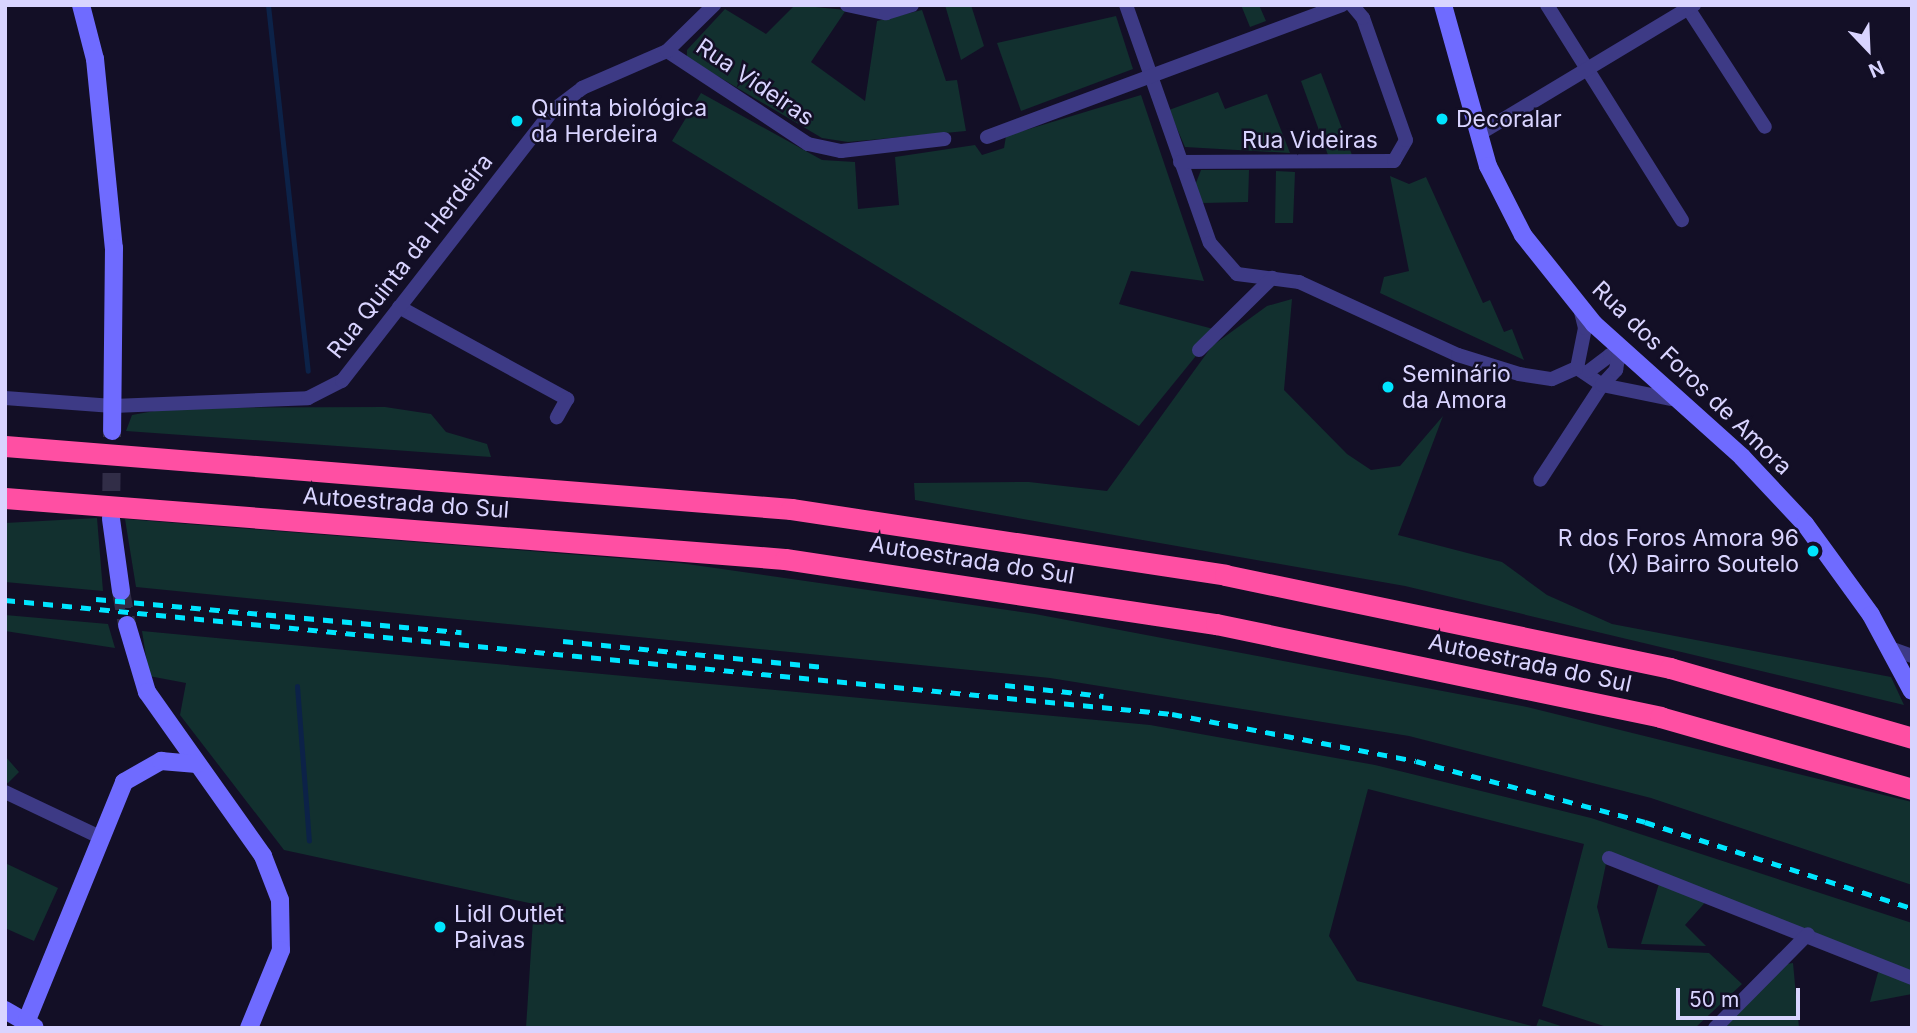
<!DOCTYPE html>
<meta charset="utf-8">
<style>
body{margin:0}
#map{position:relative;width:1917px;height:1033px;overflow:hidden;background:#130f26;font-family:Inter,sans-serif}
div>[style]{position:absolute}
.green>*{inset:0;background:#12302f}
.stream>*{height:5px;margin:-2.5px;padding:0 2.5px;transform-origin:2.5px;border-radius:2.5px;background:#0c2248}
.secondary-tunnel>*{height:18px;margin-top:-9px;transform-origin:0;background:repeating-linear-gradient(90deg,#312d47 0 18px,transparent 0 27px)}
.street>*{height:14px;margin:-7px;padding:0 7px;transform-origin:7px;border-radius:7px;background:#3d3a85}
.secondary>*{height:18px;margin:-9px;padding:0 9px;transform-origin:9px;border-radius:9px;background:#6f6bff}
.highway>*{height:21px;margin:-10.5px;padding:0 10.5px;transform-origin:10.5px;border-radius:10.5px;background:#ff4fa3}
.rail>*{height:5px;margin-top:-2.5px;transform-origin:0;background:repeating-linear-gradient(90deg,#00e5ff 0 10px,transparent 0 19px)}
.dots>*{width:19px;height:19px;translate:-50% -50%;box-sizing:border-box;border:4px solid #130f26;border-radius:50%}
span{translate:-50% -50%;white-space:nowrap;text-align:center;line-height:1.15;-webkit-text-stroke:5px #130f26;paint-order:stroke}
.street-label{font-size:23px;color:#d9d4ff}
.poi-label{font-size:23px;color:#d9d4ff}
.left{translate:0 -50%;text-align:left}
.right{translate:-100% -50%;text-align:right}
.frame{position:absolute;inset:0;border:7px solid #d9d4ff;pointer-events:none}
.north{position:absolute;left:1833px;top:14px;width:70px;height:70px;-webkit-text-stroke:5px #130f26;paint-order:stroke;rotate:157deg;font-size:19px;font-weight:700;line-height:28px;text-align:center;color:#d9d4ff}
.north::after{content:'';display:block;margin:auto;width:24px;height:32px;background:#d9d4ff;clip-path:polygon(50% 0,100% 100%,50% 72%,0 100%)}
.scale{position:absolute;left:1676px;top:988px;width:124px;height:32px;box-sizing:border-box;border:4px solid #d9d4ff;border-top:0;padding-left:9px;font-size:21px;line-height:24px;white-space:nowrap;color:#d9d4ff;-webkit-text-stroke:5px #130f26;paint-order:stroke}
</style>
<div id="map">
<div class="green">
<div style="clip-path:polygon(795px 5px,846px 10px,811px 62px,865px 101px,877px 21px,922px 10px,946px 81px,957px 80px,966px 131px,848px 142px,822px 138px,687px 58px,687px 50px,725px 9px,766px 34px)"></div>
<div style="clip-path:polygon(945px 5px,971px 5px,984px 46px,961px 60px)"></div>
<div style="clip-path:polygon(1241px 5px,1259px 5px,1266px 21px,1250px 27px)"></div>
<div style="clip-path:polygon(1116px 16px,1133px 69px,1021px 111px,997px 43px)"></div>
<div style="clip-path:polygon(1321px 73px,1352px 155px,1328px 155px,1301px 81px)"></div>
<div style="clip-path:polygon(1218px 92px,1225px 109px,1267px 94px,1290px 153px,1185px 147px,1169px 110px)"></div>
<div style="clip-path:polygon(701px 93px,822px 160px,855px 162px,858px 209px,899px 205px,895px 157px,975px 145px,982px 155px,1004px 148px,1006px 136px,1141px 95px,1204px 281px,1131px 271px,1119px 304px,1217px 330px,1139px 426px,672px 141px)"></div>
<div style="clip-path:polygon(1201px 170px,1249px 170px,1248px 202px,1203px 203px,1194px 188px)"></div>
<div style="clip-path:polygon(1276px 171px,1295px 172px,1293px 223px,1275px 223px)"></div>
<div style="clip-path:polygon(1390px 176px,1409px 184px,1426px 177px,1483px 303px,1490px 300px,1504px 332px,1512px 329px,1524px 360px,1380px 293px,1384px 277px,1409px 271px)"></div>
<div style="clip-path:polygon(1292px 299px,1284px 390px,1347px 454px,1371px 470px,1400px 466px,1443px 416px,1398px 535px,1502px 562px,1547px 595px,1612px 624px,1891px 677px,1904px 705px,1405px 586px,915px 500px,914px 483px,1029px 482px,1107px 491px,1212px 346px,1267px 306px)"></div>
<div style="clip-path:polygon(385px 407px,431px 414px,446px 432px,487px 444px,491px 457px,126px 431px,132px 415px,171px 408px)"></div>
<div style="clip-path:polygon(97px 518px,103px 591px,5px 582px,5px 523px)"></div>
<div style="clip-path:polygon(125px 519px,680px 563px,1035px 614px,1527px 707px,1912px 802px,1912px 885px,1651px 798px,1409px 736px,1050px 678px,136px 587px)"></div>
<div style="clip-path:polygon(5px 615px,108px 624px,115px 648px,5px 631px)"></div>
<div style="clip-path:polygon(142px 631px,1150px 725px,1375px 765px,1591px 818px,1912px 923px,1912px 972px,1608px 854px,1597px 907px,1608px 948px,1709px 953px,1742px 984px,1695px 1028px,1610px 1028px,1542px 1006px,1584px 844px,1368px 789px,1329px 936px,1357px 981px,1536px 1027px,1539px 1019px,1567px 1028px,526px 1028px,534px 904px,284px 850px,180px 715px,186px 683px,149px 676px)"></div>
<div style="clip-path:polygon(5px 756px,19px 772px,8px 783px,5px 782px)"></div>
<div style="clip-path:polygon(5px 863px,58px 888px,34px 941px,5px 928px)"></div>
<div style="clip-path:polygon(1660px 880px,1709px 898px,1685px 925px,1706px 946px,1641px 944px)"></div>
<div style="clip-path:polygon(1793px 963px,1799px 1028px,1718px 1028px,1781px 965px)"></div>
<div style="clip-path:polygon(1879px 969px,1912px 981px,1912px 994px,1870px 1002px)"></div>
</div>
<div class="stream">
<div style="left:268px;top:5px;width:368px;rotate:83.8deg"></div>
<div style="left:297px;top:686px;width:155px;rotate:85.6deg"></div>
</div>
<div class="secondary-tunnel">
<div style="left:111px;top:518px;width:87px;rotate:-89.3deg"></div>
<div style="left:121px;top:591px;width:35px;rotate:80deg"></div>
</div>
<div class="street">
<div style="left:847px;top:5px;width:40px;rotate:12deg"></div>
<div style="left:886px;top:13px;width:27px;rotate:-17deg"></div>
<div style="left:1126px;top:5px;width:252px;rotate:70.6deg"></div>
<div style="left:1210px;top:243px;width:41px;rotate:48.9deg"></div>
<div style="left:1237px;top:274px;width:63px;rotate:7.4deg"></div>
<div style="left:1299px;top:282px;width:175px;rotate:24.7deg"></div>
<div style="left:1458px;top:355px;width:64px;rotate:17.3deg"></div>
<div style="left:1519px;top:374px;width:33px;rotate:9deg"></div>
<div style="left:1552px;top:379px;width:27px;rotate:-24deg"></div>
<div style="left:1577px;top:368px;width:30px;rotate:34deg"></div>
<div style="left:1602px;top:385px;width:113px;rotate:123.1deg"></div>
<div style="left:1547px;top:5px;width:254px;rotate:57.9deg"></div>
<div style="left:1686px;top:5px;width:145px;rotate:57.1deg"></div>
<div style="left:667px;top:51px;width:169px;rotate:33.4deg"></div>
<div style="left:808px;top:144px;width:34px;rotate:12deg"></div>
<div style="left:841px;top:151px;width:104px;rotate:-6.6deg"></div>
<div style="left:1479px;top:134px;width:251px;rotate:-31deg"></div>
<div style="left:987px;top:137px;width:379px;rotate:-20.4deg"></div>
<div style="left:1180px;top:162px;width:214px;rotate:-0.3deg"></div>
<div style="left:1394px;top:161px;width:24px;rotate:-60deg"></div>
<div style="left:1406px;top:140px;width:129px;rotate:-109.4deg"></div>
<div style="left:1363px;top:18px;width:17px;rotate:-130deg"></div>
<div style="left:399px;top:307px;width:192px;rotate:28.7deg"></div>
<div style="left:567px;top:399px;width:21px;rotate:119deg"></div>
<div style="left:1199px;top:350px;width:103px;rotate:-44.6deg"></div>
<div style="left:1577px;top:368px;width:41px;rotate:-78.7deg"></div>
<div style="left:1585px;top:328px;width:21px;rotate:-104deg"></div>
<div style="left:1589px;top:371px;width:26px;rotate:-37deg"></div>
<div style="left:1610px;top:355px;width:20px;rotate:6deg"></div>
<div style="left:1602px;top:385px;width:70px;rotate:11.5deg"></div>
<div style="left:1602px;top:385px;width:21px;rotate:-47deg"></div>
<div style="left:1616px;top:370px;width:22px;rotate:-80deg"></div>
<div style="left:5px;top:398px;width:108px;rotate:4.2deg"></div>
<div style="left:113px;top:406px;width:195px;rotate:-2.3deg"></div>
<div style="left:308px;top:398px;width:38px;rotate:-27deg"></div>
<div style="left:342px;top:381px;width:342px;rotate:-52.1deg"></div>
<div style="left:552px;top:111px;width:38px;rotate:-37deg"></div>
<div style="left:582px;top:88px;width:93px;rotate:-23.5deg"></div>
<div style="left:667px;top:51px;width:66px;rotate:-44.4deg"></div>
<div style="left:1890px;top:648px;width:23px;rotate:20deg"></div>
<div style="left:5px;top:792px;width:107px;rotate:25.4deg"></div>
<div style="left:1609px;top:858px;width:326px;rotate:21.6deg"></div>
<div style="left:1715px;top:1028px;width:132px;rotate:-45.3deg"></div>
</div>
<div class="secondary">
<div style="left:81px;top:5px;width:56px;rotate:75.5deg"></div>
<div style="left:95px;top:59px;width:190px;rotate:84.3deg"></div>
<div style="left:114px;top:248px;width:183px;rotate:90.6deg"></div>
<div style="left:1443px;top:5px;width:167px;rotate:74.4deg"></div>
<div style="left:1488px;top:166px;width:77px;rotate:63.1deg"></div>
<div style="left:1523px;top:235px;width:114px;rotate:51.4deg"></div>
<div style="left:1594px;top:324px;width:199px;rotate:41.9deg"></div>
<div style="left:1742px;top:457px;width:92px;rotate:46.8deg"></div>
<div style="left:1805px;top:524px;width:112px;rotate:54deg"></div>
<div style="left:1871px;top:615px;width:86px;rotate:61.7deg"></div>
<div style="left:111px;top:519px;width:73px;rotate:82.1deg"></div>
<div style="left:127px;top:625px;width:70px;rotate:73.4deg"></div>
<div style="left:147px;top:692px;width:201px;rotate:54.7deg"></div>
<div style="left:263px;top:856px;width:47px;rotate:68.9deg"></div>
<div style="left:280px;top:900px;width:50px;rotate:88.9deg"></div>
<div style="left:281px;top:950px;width:84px;rotate:112.3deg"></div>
<div style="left:5px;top:1010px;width:34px;rotate:30deg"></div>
<div style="left:27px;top:1020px;width:257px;rotate:-67.8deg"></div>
<div style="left:124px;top:782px;width:43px;rotate:-29.6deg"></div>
<div style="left:161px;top:761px;width:36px;rotate:5deg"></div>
</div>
<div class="highway">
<div style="left:5px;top:446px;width:789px;rotate:4.58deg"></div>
<div style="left:791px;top:509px;width:439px;rotate:8.6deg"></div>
<div style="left:1225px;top:575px;width:455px;rotate:11.8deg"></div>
<div style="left:1670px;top:668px;width:252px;rotate:16.1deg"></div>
<div style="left:5px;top:498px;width:782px;rotate:4.47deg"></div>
<div style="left:785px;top:559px;width:436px;rotate:8.6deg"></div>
<div style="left:1216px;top:624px;width:454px;rotate:11.8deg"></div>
<div style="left:1660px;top:717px;width:262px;rotate:15.9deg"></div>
</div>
<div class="rail">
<div style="left:96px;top:599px;width:367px;rotate:5.2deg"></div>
<div style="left:5px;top:600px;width:1173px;rotate:5.58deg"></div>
<div style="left:1172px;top:714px;width:248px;rotate:10.9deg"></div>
<div style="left:1416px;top:761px;width:237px;rotate:14.9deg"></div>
<div style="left:1645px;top:822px;width:281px;rotate:17.9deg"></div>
<div style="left:563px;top:641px;width:262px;rotate:5.7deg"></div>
<div style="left:1005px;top:685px;width:99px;rotate:6.4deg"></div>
</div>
<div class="dots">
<div style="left:1442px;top:119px;background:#00e5ff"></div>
<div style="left:517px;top:121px;background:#00e5ff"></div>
<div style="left:1388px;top:387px;background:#00e5ff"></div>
<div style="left:1813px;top:551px;background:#00e5ff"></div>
<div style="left:440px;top:927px;background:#00e5ff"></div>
</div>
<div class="street-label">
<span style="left:755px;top:82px;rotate:34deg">Rua Videiras</span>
<span style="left:1310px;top:140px">Rua Videiras</span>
<span style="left:410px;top:256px;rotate:-52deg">Rua Quinta da Herdeira</span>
<span style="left:1692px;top:378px;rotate:44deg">Rua dos Foros de Amora</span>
<span style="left:406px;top:503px;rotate:4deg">Autoestrada do Sul</span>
<span style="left:972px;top:560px;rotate:9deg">Autoestrada do Sul</span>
<span style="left:1530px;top:663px;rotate:12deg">Autoestrada do Sul</span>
</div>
<div class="poi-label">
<span class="left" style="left:531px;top:121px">Quinta biológica<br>da Herdeira</span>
<span class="left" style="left:1456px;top:119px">Decoralar</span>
<span class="left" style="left:1402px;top:387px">Seminário<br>da Amora</span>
<span class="right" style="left:1799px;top:551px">R dos Foros Amora 96<br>(X) Bairro Soutelo</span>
<span class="left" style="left:454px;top:927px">Lidl Outlet<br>Paivas</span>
</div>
<div class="frame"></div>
<div class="north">N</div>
<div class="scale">50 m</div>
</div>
